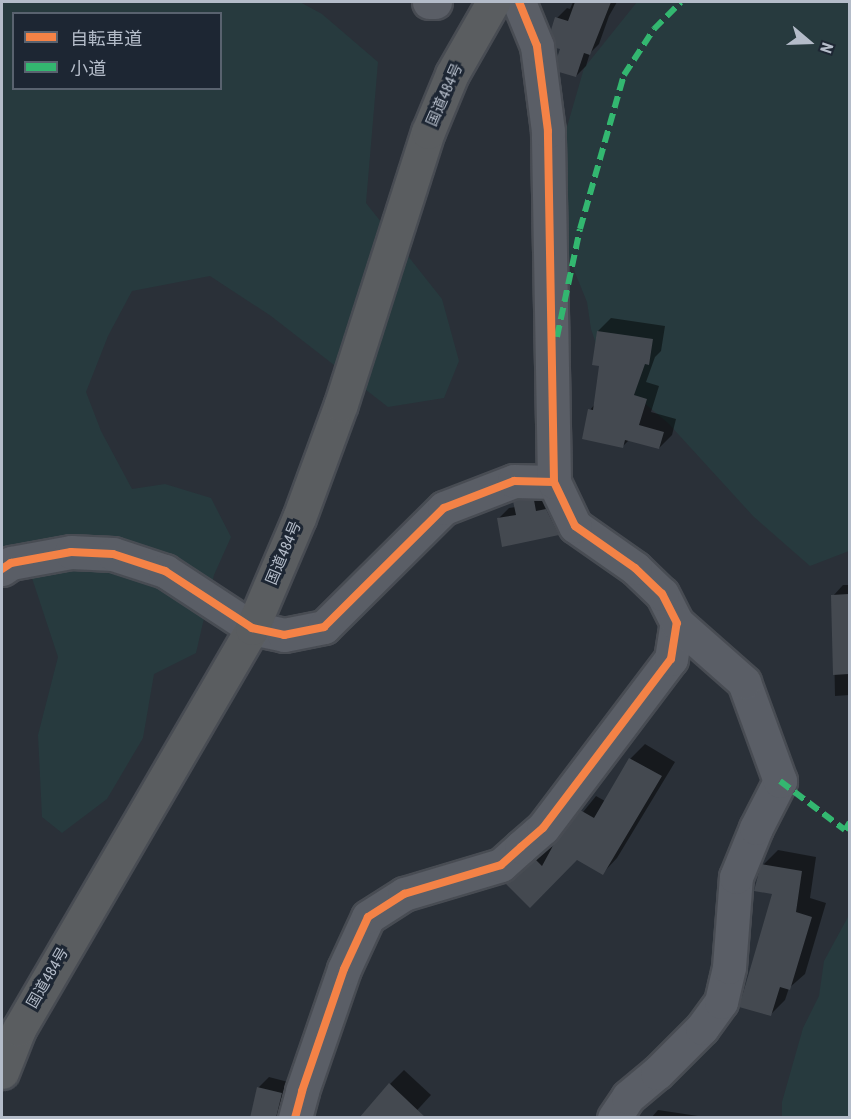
<!DOCTYPE html>
<meta charset="utf-8">
<style>
body{margin:0}
#map{position:relative;width:851px;height:1119px;overflow:hidden;background:#2a3038;font-family:"Roboto Condensed","Noto Sans JP",sans-serif}
div>[style]{position:absolute}
.green>*{inset:0;background:#273a3e}
.shadow>*{inset:0;background:#0007}
.building>*{inset:0;background:#444950}
.roads{filter:drop-shadow(2px 0 #484c53) drop-shadow(-2px 0 #484c53) drop-shadow(0 2px #484c53) drop-shadow(0 -2px #484c53)}
.minor>*{height:33px;margin:-16.5px;padding:0 16.5px;transform-origin:16.5px;border-radius:16.5px;background:#5a5e66}
.highway>*{height:33px;margin:-16.5px;padding:0 16.5px;transform-origin:16.5px;border-radius:16.5px;background:#5a5d60}
.quiet>*{height:6px;margin-top:-3px;transform-origin:0;background:repeating-linear-gradient(90deg,#33b770 0 12px,transparent 0 18px)}
.cycleway>*{height:8px;margin:-4px;padding:0 4px;transform-origin:4px;border-radius:4px;background:#f48246}
span{translate:-50% -50%;white-space:nowrap;text-align:center;line-height:1.15;-webkit-text-stroke:6px #1d2633;paint-order:stroke}
.street-label{font-size:15px;color:#b4bcc9}
.frame{position:absolute;inset:0;border:3px solid #b4bcc9;pointer-events:none}
.legend{position:absolute;left:12px;top:12px;width:210px;height:78px;box-sizing:border-box;background:#1d2633;border:2px solid #59626f;margin:0;padding:8px 10px;list-style:none;font-size:18px;color:#b4bcc9}
.legend li{display:flex;align-items:center;gap:12px;height:30px}
.legend b{width:30px;border:2px solid #59626f}
.north{position:absolute;left:779px;top:12px;width:60px;height:60px;-webkit-text-stroke:4px #1d2633;paint-order:stroke;rotate:109deg;font-size:16px;font-weight:700;line-height:24px;text-align:center;color:#b4bcc9}
.north::after{content:'';display:block;margin:auto;width:21px;height:27px;background:#b4bcc9;clip-path:polygon(50% 0,100% 100%,50% 72%,0 100%)}
</style>
<div id="map">
<div class="green">
<div style="clip-path:polygon(evenodd,2px 2px,300px 2px,322px 14px,378px 62px,366px 203px,442px 299px,459px 361px,444px 398px,388px 407px,271px 316px,210px 276px,132px 291px,108px 336px,86px 392px,101px 431px,132px 489px,165px 484px,211px 498px,231px 537px,214px 575px,196px 653px,154px 674px,143px 738px,107px 799px,62px 833px,42px 817px,38px 735px,58px 657px,30px 572px,2px 564px,2px 2px,14px 14px,220px 14px,220px 88px,14px 88px,14px 14px)"></div>
<div style="clip-path:polygon(637px 2px,849px 2px,849px 551px,810px 566px,753px 516px,668px 423px,605px 370px,591px 329px,587px 302px,560px 236px,558px 158px,584px 68px)"></div>
<div style="clip-path:polygon(849px 915px,849px 1117px,782px 1117px,782px 1102px,803px 1028px,819px 996px,824px 961px)"></div>
</div>
<div class="shadow">
<div style="clip-path:polygon(573px 2px,617px 2px,609px 16px,599px 44px,590px 53px,586px 66px,576px 76px,562px 48px,557px 18px,567px 8px,570px 9px)"></div>
<div style="clip-path:polygon(611px 318px,665px 326px,661px 351px,655px 357px,646px 382px,659px 386px,651px 412px,676px 419px,672px 435px,659px 448px,630px 439px,623px 446px,590px 410px,595px 404px,601px 365px,598px 331px)"></div>
<div style="clip-path:polygon(544px 490px,569px 524px,558px 534px,498px 519px,509px 508px,516px 507px,515px 502px,525px 491px)"></div>
<div style="clip-path:polygon(843px 585px,850px 585px,850px 695px,835px 696px,833px 596px)"></div>
<div style="clip-path:polygon(645px 744px,675px 762px,617px 858px,603px 873px,577px 858px,507px 883px,551px 846px,553px 849px,596px 796px,605px 801px,630px 759px)"></div>
<div style="clip-path:polygon(778px 850px,816px 857px,810px 898px,826px 903px,805px 974px,789px 988px,785px 1000px,770px 1015px,774px 893px,763px 865px)"></div>
<div style="clip-path:polygon(404px 1070px,431px 1095px,410px 1118px,390px 1084px)"></div>
<div style="clip-path:polygon(269px 1077px,292px 1083px,280px 1118px,251px 1118px,258px 1088px)"></div>
<div style="clip-path:polygon(658px 1110px,698px 1116px,698px 1118px,651px 1118px)"></div>
</div>
<div class="building">
<div style="clip-path:polygon(575px 2px,611px 2px,590px 55px,584px 53px,576px 77px,559px 72px,557px 58px,560px 49px,556px 48px,551px 30px,555px 17px,568px 21px)"></div>
<div style="clip-path:polygon(597px 331px,653px 339px,649px 365px,645px 364px,634px 395px,647px 399px,639px 425px,664px 432px,659px 449px,625px 440px,623px 448px,582px 439px,588px 409px,593px 410px,599px 366px,592px 365px)"></div>
<div style="clip-path:polygon(517px 500px,534px 500px,536px 511px,546px 509px,559px 535px,502px 547px,497px 518px,516px 515px,513px 501px)"></div>
<div style="clip-path:polygon(849px 594px,849px 674px,833px 675px,831px 595px)"></div>
<div style="clip-path:polygon(629px 758px,662px 776px,603px 875px,577px 860px,530px 908px,505px 883px,535px 859px,542px 866px,555px 842px,580px 810px,594px 818px)"></div>
<div style="clip-path:polygon(761px 864px,802px 871px,796px 912px,812px 917px,790px 990px,780px 987px,771px 1016px,739px 1007px,772px 894px,754px 891px)"></div>
<div style="clip-path:polygon(389px 1083px,426px 1118px,359px 1118px)"></div>
<div style="clip-path:polygon(257px 1087px,282px 1093px,276px 1118px,250px 1118px)"></div>
</div>
<div class="roads">
<div class="minor">
<div style="left:429px;top:2px;width:6px"></div>
<div style="left:2px;top:569px;width:11px;rotate:-34deg"></div>
<div style="left:11px;top:563px;width:61px;rotate:-10.4deg"></div>
<div style="left:71px;top:552px;width:42px;rotate:2.7deg"></div>
<div style="left:113px;top:554px;width:55px;rotate:18.1deg"></div>
<div style="left:165px;top:571px;width:104px;rotate:33.2deg"></div>
<div style="left:252px;top:628px;width:33px;rotate:12deg"></div>
<div style="left:284px;top:635px;width:41px;rotate:-11.3deg"></div>
<div style="left:324px;top:627px;width:169px;rotate:-44.8deg"></div>
<div style="left:444px;top:508px;width:75px;rotate:-21.1deg"></div>
<div style="left:514px;top:481px;width:40px;rotate:1.4deg"></div>
<div style="left:295px;top:1118px;width:28px;rotate:-75deg"></div>
<div style="left:302px;top:1091px;width:129px;rotate:-71deg"></div>
<div style="left:344px;top:969px;width:57px;rotate:-65.2deg"></div>
<div style="left:368px;top:917px;width:43px;rotate:-32.6deg"></div>
<div style="left:404px;top:894px;width:101px;rotate:-16.6deg"></div>
<div style="left:501px;top:865px;width:27px;rotate:-42deg"></div>
<div style="left:521px;top:847px;width:29px;rotate:-41deg"></div>
<div style="left:543px;top:828px;width:212px;rotate:-52.9deg"></div>
<div style="left:671px;top:659px;width:36px;rotate:-81deg"></div>
<div style="left:677px;top:623px;width:33px;rotate:-117deg"></div>
<div style="left:662px;top:594px;width:37px;rotate:-136deg"></div>
<div style="left:635px;top:568px;width:73px;rotate:-145deg"></div>
<div style="left:575px;top:526px;width:49px;rotate:-115.5deg"></div>
<div style="left:554px;top:482px;width:351px;rotate:-91deg"></div>
<div style="left:548px;top:131px;width:86px;rotate:-97.4deg"></div>
<div style="left:537px;top:46px;width:48px;rotate:-112.2deg"></div>
<div style="left:614px;top:1118px;width:25px;rotate:-56deg"></div>
<div style="left:628px;top:1097px;width:38px;rotate:-40deg"></div>
<div style="left:657px;top:1073px;width:64px;rotate:-45deg"></div>
<div style="left:702px;top:1028px;width:32px;rotate:-54deg"></div>
<div style="left:721px;top:1002px;width:36px;rotate:-77deg"></div>
<div style="left:729px;top:967px;width:90px;rotate:-85.6deg"></div>
<div style="left:736px;top:877px;width:53px;rotate:-67.8deg"></div>
<div style="left:756px;top:828px;width:53px;rotate:-62.9deg"></div>
<div style="left:780px;top:781px;width:105px;rotate:-110deg"></div>
<div style="left:744px;top:682px;width:89px;rotate:-138.6deg"></div>
</div>
<div class="highway">
<div style="left:2px;top:1072px;width:46px;rotate:-68.4deg"></div>
<div style="left:19px;top:1029px;width:464px;rotate:-59.8deg"></div>
<div style="left:252px;top:628px;width:120px;rotate:-66.9deg"></div>
<div style="left:299px;top:518px;width:121px;rotate:-69.8deg"></div>
<div style="left:341px;top:404px;width:286px;rotate:-72.3deg"></div>
<div style="left:428px;top:132px;width:63px;rotate:-67.5deg"></div>
<div style="left:452px;top:74px;width:83px;rotate:-60.3deg"></div>
</div>
</div>
<div class="quiet">
<div style="left:557px;top:337px;width:110px;rotate:-78deg"></div>
<div style="left:580px;top:229px;width:160px;rotate:-74.1deg"></div>
<div style="left:624px;top:75px;width:55px;rotate:-56.9deg"></div>
<div style="left:654px;top:29px;width:38px;rotate:-45deg"></div>
<div style="left:780px;top:781px;width:81px;rotate:37deg"></div>
<div style="left:845px;top:830px;width:9px;rotate:-58deg"></div>
</div>
<div class="cycleway">
<div style="left:2px;top:569px;width:11px;rotate:-34deg"></div>
<div style="left:11px;top:563px;width:61px;rotate:-10.4deg"></div>
<div style="left:71px;top:552px;width:42px;rotate:2.7deg"></div>
<div style="left:113px;top:554px;width:55px;rotate:18.1deg"></div>
<div style="left:165px;top:571px;width:104px;rotate:33.2deg"></div>
<div style="left:252px;top:628px;width:33px;rotate:12deg"></div>
<div style="left:284px;top:635px;width:41px;rotate:-11.3deg"></div>
<div style="left:324px;top:627px;width:169px;rotate:-44.8deg"></div>
<div style="left:444px;top:508px;width:75px;rotate:-21.1deg"></div>
<div style="left:514px;top:481px;width:40px;rotate:1.4deg"></div>
<div style="left:295px;top:1118px;width:28px;rotate:-75deg"></div>
<div style="left:302px;top:1091px;width:129px;rotate:-71deg"></div>
<div style="left:344px;top:969px;width:57px;rotate:-65.2deg"></div>
<div style="left:368px;top:917px;width:43px;rotate:-32.6deg"></div>
<div style="left:404px;top:894px;width:101px;rotate:-16.6deg"></div>
<div style="left:501px;top:865px;width:27px;rotate:-42deg"></div>
<div style="left:521px;top:847px;width:29px;rotate:-41deg"></div>
<div style="left:543px;top:828px;width:212px;rotate:-52.9deg"></div>
<div style="left:671px;top:659px;width:36px;rotate:-81deg"></div>
<div style="left:677px;top:623px;width:33px;rotate:-117deg"></div>
<div style="left:662px;top:594px;width:37px;rotate:-136deg"></div>
<div style="left:635px;top:568px;width:73px;rotate:-145deg"></div>
<div style="left:575px;top:526px;width:49px;rotate:-115.5deg"></div>
<div style="left:554px;top:482px;width:351px;rotate:-91deg"></div>
<div style="left:548px;top:131px;width:86px;rotate:-97.4deg"></div>
<div style="left:537px;top:46px;width:48px;rotate:-112.2deg"></div>
</div>
<div class="street-label">
<span style="left:445px;top:95px;rotate:-66deg">国道484号</span>
<span style="left:284px;top:553px;rotate:-67deg">国道484号</span>
<span style="left:48px;top:978px;rotate:-60deg">国道484号</span>
</div>
<div class="frame"></div>
<ul class="legend">
<li><b style="height:8px;background:#f48246"></b>自転車道</li>
<li><b style="height:8px;background:#33b770"></b>小道</li>
</ul>
<div class="north">N</div>
</div>
